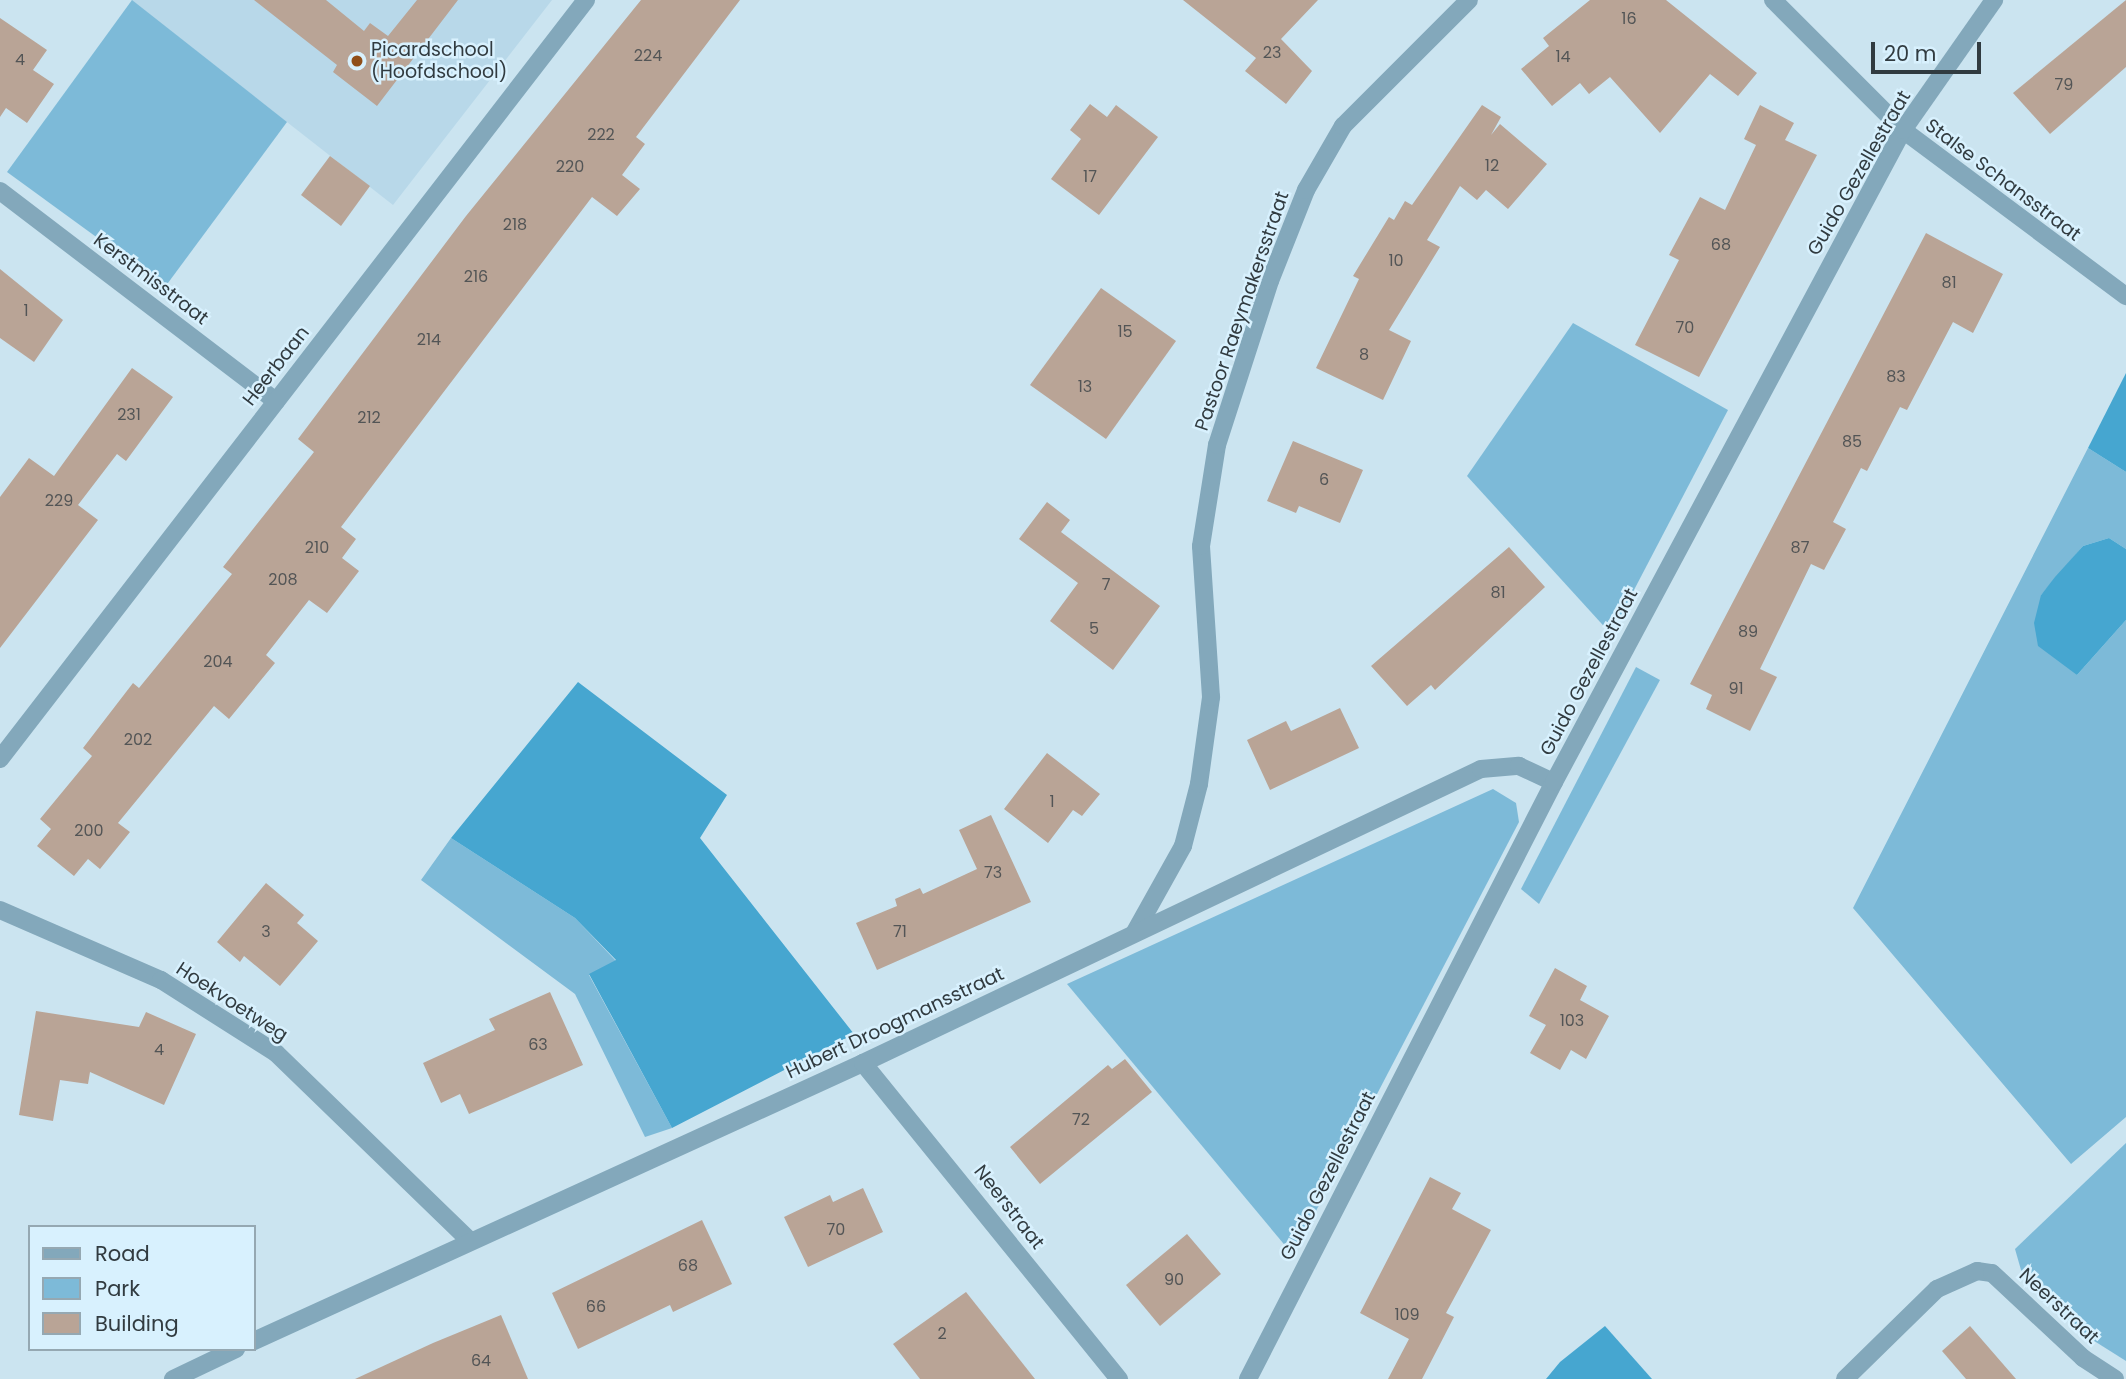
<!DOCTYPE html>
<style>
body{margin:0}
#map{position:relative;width:2126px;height:1379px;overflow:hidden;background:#cbe4f0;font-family:Poppins,sans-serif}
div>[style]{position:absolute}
.built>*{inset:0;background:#b8d8e9}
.green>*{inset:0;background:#7dbad8}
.forest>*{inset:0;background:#46a6d0}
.building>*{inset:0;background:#b9a496}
.minor>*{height:18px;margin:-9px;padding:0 9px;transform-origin:9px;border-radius:9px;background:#83a8bb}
.tertiary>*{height:18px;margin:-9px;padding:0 9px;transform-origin:9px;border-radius:9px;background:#83a8bb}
.dots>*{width:19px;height:19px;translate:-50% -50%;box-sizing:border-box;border:4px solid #d8f1fe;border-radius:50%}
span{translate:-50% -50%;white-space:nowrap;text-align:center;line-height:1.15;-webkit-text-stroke:5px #d8f1fe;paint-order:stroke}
.number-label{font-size:16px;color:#535556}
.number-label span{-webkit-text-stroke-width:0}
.poi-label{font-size:19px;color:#313b40}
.left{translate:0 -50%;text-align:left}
.street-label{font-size:19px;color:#313b40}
.legend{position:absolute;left:28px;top:1225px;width:228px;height:126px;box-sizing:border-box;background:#d8f1fe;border:2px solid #95a8b2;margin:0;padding:9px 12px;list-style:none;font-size:21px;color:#313b40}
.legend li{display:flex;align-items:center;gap:14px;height:35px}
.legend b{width:35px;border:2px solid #95a8b2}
.scale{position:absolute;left:1871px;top:42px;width:110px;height:32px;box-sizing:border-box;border:4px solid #313b40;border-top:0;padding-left:9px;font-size:21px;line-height:24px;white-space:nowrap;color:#313b40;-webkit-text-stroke:5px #d8f1fe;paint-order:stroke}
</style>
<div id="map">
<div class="built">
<div style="clip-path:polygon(131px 0,552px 0,393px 205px)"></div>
</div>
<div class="green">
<div style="clip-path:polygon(132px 0,287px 122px,165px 287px,7px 172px)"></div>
<div style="clip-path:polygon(1573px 323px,1728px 410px,1611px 634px,1467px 476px)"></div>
<div style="clip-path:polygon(2088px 448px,2126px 472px,2126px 549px,2109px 538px,2083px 546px,2041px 595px,2077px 675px,2126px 620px,2126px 1117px,2071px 1164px,1853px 908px)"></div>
<div style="clip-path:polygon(1636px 667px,1660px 680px,1539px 904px,1521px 889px)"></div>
<div style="clip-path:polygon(1493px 789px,1516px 803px,1519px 822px,1293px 1255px,1067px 984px)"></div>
<div style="clip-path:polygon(451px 838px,575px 918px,616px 961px,589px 975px,672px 1128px,645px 1137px,575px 994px,421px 880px)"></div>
<div style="clip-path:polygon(2126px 1143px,2126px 1361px,2080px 1332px,2021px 1270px,2015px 1249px)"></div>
</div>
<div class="forest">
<div style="clip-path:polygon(2126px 373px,2126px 472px,2088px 448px)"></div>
<div style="clip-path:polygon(2109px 538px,2126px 549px,2126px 620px,2077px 675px,2038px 646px,2034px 623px,2041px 595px,2055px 577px,2083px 546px)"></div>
<div style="clip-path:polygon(578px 682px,727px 795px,700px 838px,854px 1034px,672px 1128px,589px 974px,616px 960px,575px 918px,451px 838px)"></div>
<div style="clip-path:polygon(1605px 1326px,1652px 1379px,1546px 1379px,1560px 1362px)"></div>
</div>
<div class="building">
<div style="clip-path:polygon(254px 0,326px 0,364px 31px,370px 23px,388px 36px,417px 0,458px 0,377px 106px,333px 72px,337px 65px)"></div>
<div style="clip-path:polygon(641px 0,740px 0,636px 137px,645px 144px,622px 175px,640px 189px,617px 216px,592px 197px,341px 527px,356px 539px,342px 558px,359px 571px,327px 613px,309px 600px,266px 655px,275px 663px,229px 719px,214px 706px,118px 823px,130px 832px,100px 869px,88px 859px,74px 876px,37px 846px,51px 829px,40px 819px,92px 756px,83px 748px,133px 683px,139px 688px,232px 574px,223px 567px,314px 452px,298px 439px,466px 216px)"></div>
<div style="clip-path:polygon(1183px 0,1318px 0,1281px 39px,1312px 71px,1286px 104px,1245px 71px,1256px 58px)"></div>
<div style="clip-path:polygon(1590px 0,1666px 0,1757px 73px,1738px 96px,1710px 74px,1660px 133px,1610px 77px,1589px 94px,1580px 83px,1552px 106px,1521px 69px,1549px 46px,1543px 38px)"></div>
<div style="clip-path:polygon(2126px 0,2126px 67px,2050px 134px,2013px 93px)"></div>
<div style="clip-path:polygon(0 18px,47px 50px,33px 70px,54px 84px,27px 123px,6px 108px,0 117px)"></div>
<div style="clip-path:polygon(1090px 104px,1107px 117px,1116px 105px,1158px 137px,1099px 215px,1051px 179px,1081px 139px,1070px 130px)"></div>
<div style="clip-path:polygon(1482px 105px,1501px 117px,1491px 135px,1500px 124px,1547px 164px,1508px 209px,1486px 190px,1477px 200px,1460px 186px,1427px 240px,1440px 247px,1389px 330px,1411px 341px,1383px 400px,1316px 368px,1359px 279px,1353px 276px,1389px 217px,1394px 220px,1405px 201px,1412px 205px)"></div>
<div style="clip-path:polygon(1760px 105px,1794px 123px,1785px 140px,1817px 155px,1699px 377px,1635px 345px,1679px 260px,1669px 255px,1700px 197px,1725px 210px,1756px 145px,1744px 139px)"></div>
<div style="clip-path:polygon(330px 156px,370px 186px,341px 226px,301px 195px)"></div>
<div style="clip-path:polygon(1926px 233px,2003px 274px,1973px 333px,1953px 322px,1907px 410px,1900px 407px,1867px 471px,1861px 468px,1833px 522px,1846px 529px,1824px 570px,1811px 564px,1760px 669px,1777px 677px,1750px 731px,1706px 709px,1712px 695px,1690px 684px)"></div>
<div style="clip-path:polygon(0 269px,63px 320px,34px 362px,0 338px)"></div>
<div style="clip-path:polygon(1101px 288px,1176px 341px,1106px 439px,1030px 385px)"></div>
<div style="clip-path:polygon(132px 368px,173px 397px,126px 461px,117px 454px,78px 505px,98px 520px,0 648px,0 497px,29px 458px,54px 476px)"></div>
<div style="clip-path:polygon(1293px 441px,1363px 470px,1340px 523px,1299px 506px,1296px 513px,1267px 501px)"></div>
<div style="clip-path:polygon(1047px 502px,1070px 520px,1061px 532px,1160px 606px,1113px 670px,1050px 621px,1078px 583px,1019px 539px)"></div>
<div style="clip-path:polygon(1509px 547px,1545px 587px,1435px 690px,1431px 685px,1407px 706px,1371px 666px)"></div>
<div style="clip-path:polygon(1340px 708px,1359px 748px,1270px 790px,1247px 740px,1286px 721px,1291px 731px)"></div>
<div style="clip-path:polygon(1047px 753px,1100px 794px,1082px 816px,1073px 810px,1048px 843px,1004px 809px)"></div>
<div style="clip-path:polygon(991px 815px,1031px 902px,877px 970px,856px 923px,897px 906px,895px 899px,920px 888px,923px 894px,977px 869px,959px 830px)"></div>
<div style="clip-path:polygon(266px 883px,304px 915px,297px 923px,318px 941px,280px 986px,244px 956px,240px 962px,217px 942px)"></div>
<div style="clip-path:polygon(1555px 968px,1587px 986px,1580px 1000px,1609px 1016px,1586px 1059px,1571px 1050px,1560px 1070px,1530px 1053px,1546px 1025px,1529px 1016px)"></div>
<div style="clip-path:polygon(550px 992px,583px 1065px,469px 1114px,460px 1094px,441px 1103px,423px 1063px,495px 1030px,489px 1019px)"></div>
<div style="clip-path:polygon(36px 1011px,139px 1027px,146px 1012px,196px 1034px,164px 1105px,90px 1072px,88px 1084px,60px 1080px,53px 1121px,19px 1115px)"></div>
<div style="clip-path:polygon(1125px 1059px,1152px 1092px,1040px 1184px,1010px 1147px,1108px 1065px,1112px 1069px)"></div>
<div style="clip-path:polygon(1430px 1177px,1461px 1193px,1452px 1209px,1491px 1230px,1446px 1313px,1454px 1317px,1422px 1379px,1388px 1379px,1409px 1339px,1360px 1313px)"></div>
<div style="clip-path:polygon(863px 1188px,883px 1232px,808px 1267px,784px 1217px,830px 1195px,833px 1202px)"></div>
<div style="clip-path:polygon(702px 1220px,732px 1284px,673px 1312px,670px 1305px,578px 1349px,552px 1293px)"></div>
<div style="clip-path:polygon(1187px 1234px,1221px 1274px,1160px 1326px,1126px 1285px)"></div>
<div style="clip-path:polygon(966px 1292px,1035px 1379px,920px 1379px,893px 1344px)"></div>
<div style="clip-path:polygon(501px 1315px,528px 1379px,355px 1379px,433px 1343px)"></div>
<div style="clip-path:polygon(1970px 1326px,2016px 1379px,1966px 1379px,1942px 1351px)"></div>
</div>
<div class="minor">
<div style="left:1773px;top:0;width:184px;rotate:45deg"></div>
<div style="left:1903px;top:130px;width:278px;rotate:36.7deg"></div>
<div style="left:0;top:191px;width:347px;rotate:37.3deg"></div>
<div style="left:0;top:910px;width:176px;rotate:23.5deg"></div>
<div style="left:161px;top:980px;width:136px;rotate:32.4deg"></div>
<div style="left:276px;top:1053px;width:267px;rotate:44.1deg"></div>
<div style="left:1135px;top:932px;width:98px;rotate:-60.8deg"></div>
<div style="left:1183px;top:846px;width:64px;rotate:-75.5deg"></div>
<div style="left:1199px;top:784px;width:88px;rotate:-82.1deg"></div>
<div style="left:1211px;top:697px;width:151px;rotate:-93.8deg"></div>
<div style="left:1201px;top:546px;width:102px;rotate:-81deg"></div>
<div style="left:1217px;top:445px;width:172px;rotate:-72.1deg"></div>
<div style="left:1270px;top:281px;width:98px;rotate:-68.4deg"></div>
<div style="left:1306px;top:190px;width:74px;rotate:-60deg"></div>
<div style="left:1343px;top:126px;width:178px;rotate:-45deg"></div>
<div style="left:863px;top:1063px;width:407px;rotate:51deg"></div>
<div style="left:254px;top:1341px;width:669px;rotate:-24.54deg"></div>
<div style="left:863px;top:1063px;width:684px;rotate:-25.44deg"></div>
<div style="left:1481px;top:769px;width:38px;rotate:-5deg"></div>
<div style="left:1519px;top:766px;width:38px;rotate:25deg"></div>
<div style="left:173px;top:1379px;width:70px;rotate:-25.5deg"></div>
<div style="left:1248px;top:1379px;width:671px;rotate:-62.86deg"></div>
<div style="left:1554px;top:782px;width:740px;rotate:-61.84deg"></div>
<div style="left:1903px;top:130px;width:159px;rotate:-55deg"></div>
<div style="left:1845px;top:1379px;width:129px;rotate:-44.4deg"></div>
<div style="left:1937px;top:1289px;width:44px;rotate:-24.2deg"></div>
<div style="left:1977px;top:1271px;width:15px;rotate:8deg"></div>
<div style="left:1992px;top:1273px;width:125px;rotate:43deg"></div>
<div style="left:2083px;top:1358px;width:38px;rotate:33deg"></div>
</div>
<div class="tertiary">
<div style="left:0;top:759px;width:959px;rotate:-52.33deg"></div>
</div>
<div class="dots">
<div style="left:357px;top:61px;background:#904f1a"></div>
</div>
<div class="number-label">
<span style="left:1629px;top:19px">16</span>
<span style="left:1272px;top:53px">23</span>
<span style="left:648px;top:56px">224</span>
<span style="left:1563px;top:57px">14</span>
<span style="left:20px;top:60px">4</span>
<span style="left:2064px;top:85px">79</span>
<span style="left:601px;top:135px">222</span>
<span style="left:1492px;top:166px">12</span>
<span style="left:570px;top:167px">220</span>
<span style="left:1090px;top:177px">17</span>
<span style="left:515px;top:225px">218</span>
<span style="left:1721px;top:245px">68</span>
<span style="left:1396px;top:261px">10</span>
<span style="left:476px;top:277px">216</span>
<span style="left:1949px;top:283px">81</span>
<span style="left:26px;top:311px">1</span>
<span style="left:1685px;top:328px">70</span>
<span style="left:1125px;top:332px">15</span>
<span style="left:429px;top:340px">214</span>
<span style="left:1364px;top:355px">8</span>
<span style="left:1896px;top:377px">83</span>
<span style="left:1085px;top:387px">13</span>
<span style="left:129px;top:415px">231</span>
<span style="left:369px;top:418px">212</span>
<span style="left:1852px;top:442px">85</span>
<span style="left:1324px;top:480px">6</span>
<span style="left:59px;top:501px">229</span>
<span style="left:317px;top:548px">210</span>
<span style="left:1800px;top:548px">87</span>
<span style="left:283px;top:580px">208</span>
<span style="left:1106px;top:585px">7</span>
<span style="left:1498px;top:593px">81</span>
<span style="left:1094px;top:629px">5</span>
<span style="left:1748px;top:632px">89</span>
<span style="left:218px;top:662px">204</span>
<span style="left:1736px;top:689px">91</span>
<span style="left:138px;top:740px">202</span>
<span style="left:1052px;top:802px">1</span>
<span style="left:89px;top:831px">200</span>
<span style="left:993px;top:873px">73</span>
<span style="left:266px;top:932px">3</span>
<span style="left:900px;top:932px">71</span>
<span style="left:1572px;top:1021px">103</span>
<span style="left:538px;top:1045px">63</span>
<span style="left:159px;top:1050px">4</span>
<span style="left:1081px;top:1120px">72</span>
<span style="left:836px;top:1230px">70</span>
<span style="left:688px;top:1266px">68</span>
<span style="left:1174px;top:1280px">90</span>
<span style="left:596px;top:1307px">66</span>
<span style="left:1407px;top:1315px">109</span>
<span style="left:942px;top:1334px">2</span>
<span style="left:481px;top:1361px">64</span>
</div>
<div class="poi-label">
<span class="left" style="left:371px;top:61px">Picardschool<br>(Hoofdschool)</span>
</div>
<div class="street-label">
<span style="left:1859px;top:173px;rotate:-60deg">Guido Gezellestraat</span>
<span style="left:2003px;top:180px;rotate:37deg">Stalse Schansstraat</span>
<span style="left:151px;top:279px;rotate:37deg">Kerstmisstraat</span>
<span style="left:1242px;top:311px;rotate:-71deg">Pastoor Raeymakersstraat</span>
<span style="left:276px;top:366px;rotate:-52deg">Heerbaan</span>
<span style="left:1589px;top:672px;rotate:-62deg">Guido Gezellestraat</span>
<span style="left:232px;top:1002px;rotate:33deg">Hoekvoetweg</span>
<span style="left:895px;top:1023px;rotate:-25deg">Hubert Droogmansstraat</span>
<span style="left:1328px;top:1176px;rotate:-63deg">Guido Gezellestraat</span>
<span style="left:1009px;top:1207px;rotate:52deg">Neerstraat</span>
<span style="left:2059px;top:1306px;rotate:43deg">Neerstraat</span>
</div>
<ul class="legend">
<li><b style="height:9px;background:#83a8bb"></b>Road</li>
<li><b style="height:19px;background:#7dbad8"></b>Park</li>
<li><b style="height:19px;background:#b9a496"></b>Building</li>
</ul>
<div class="scale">20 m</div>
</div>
